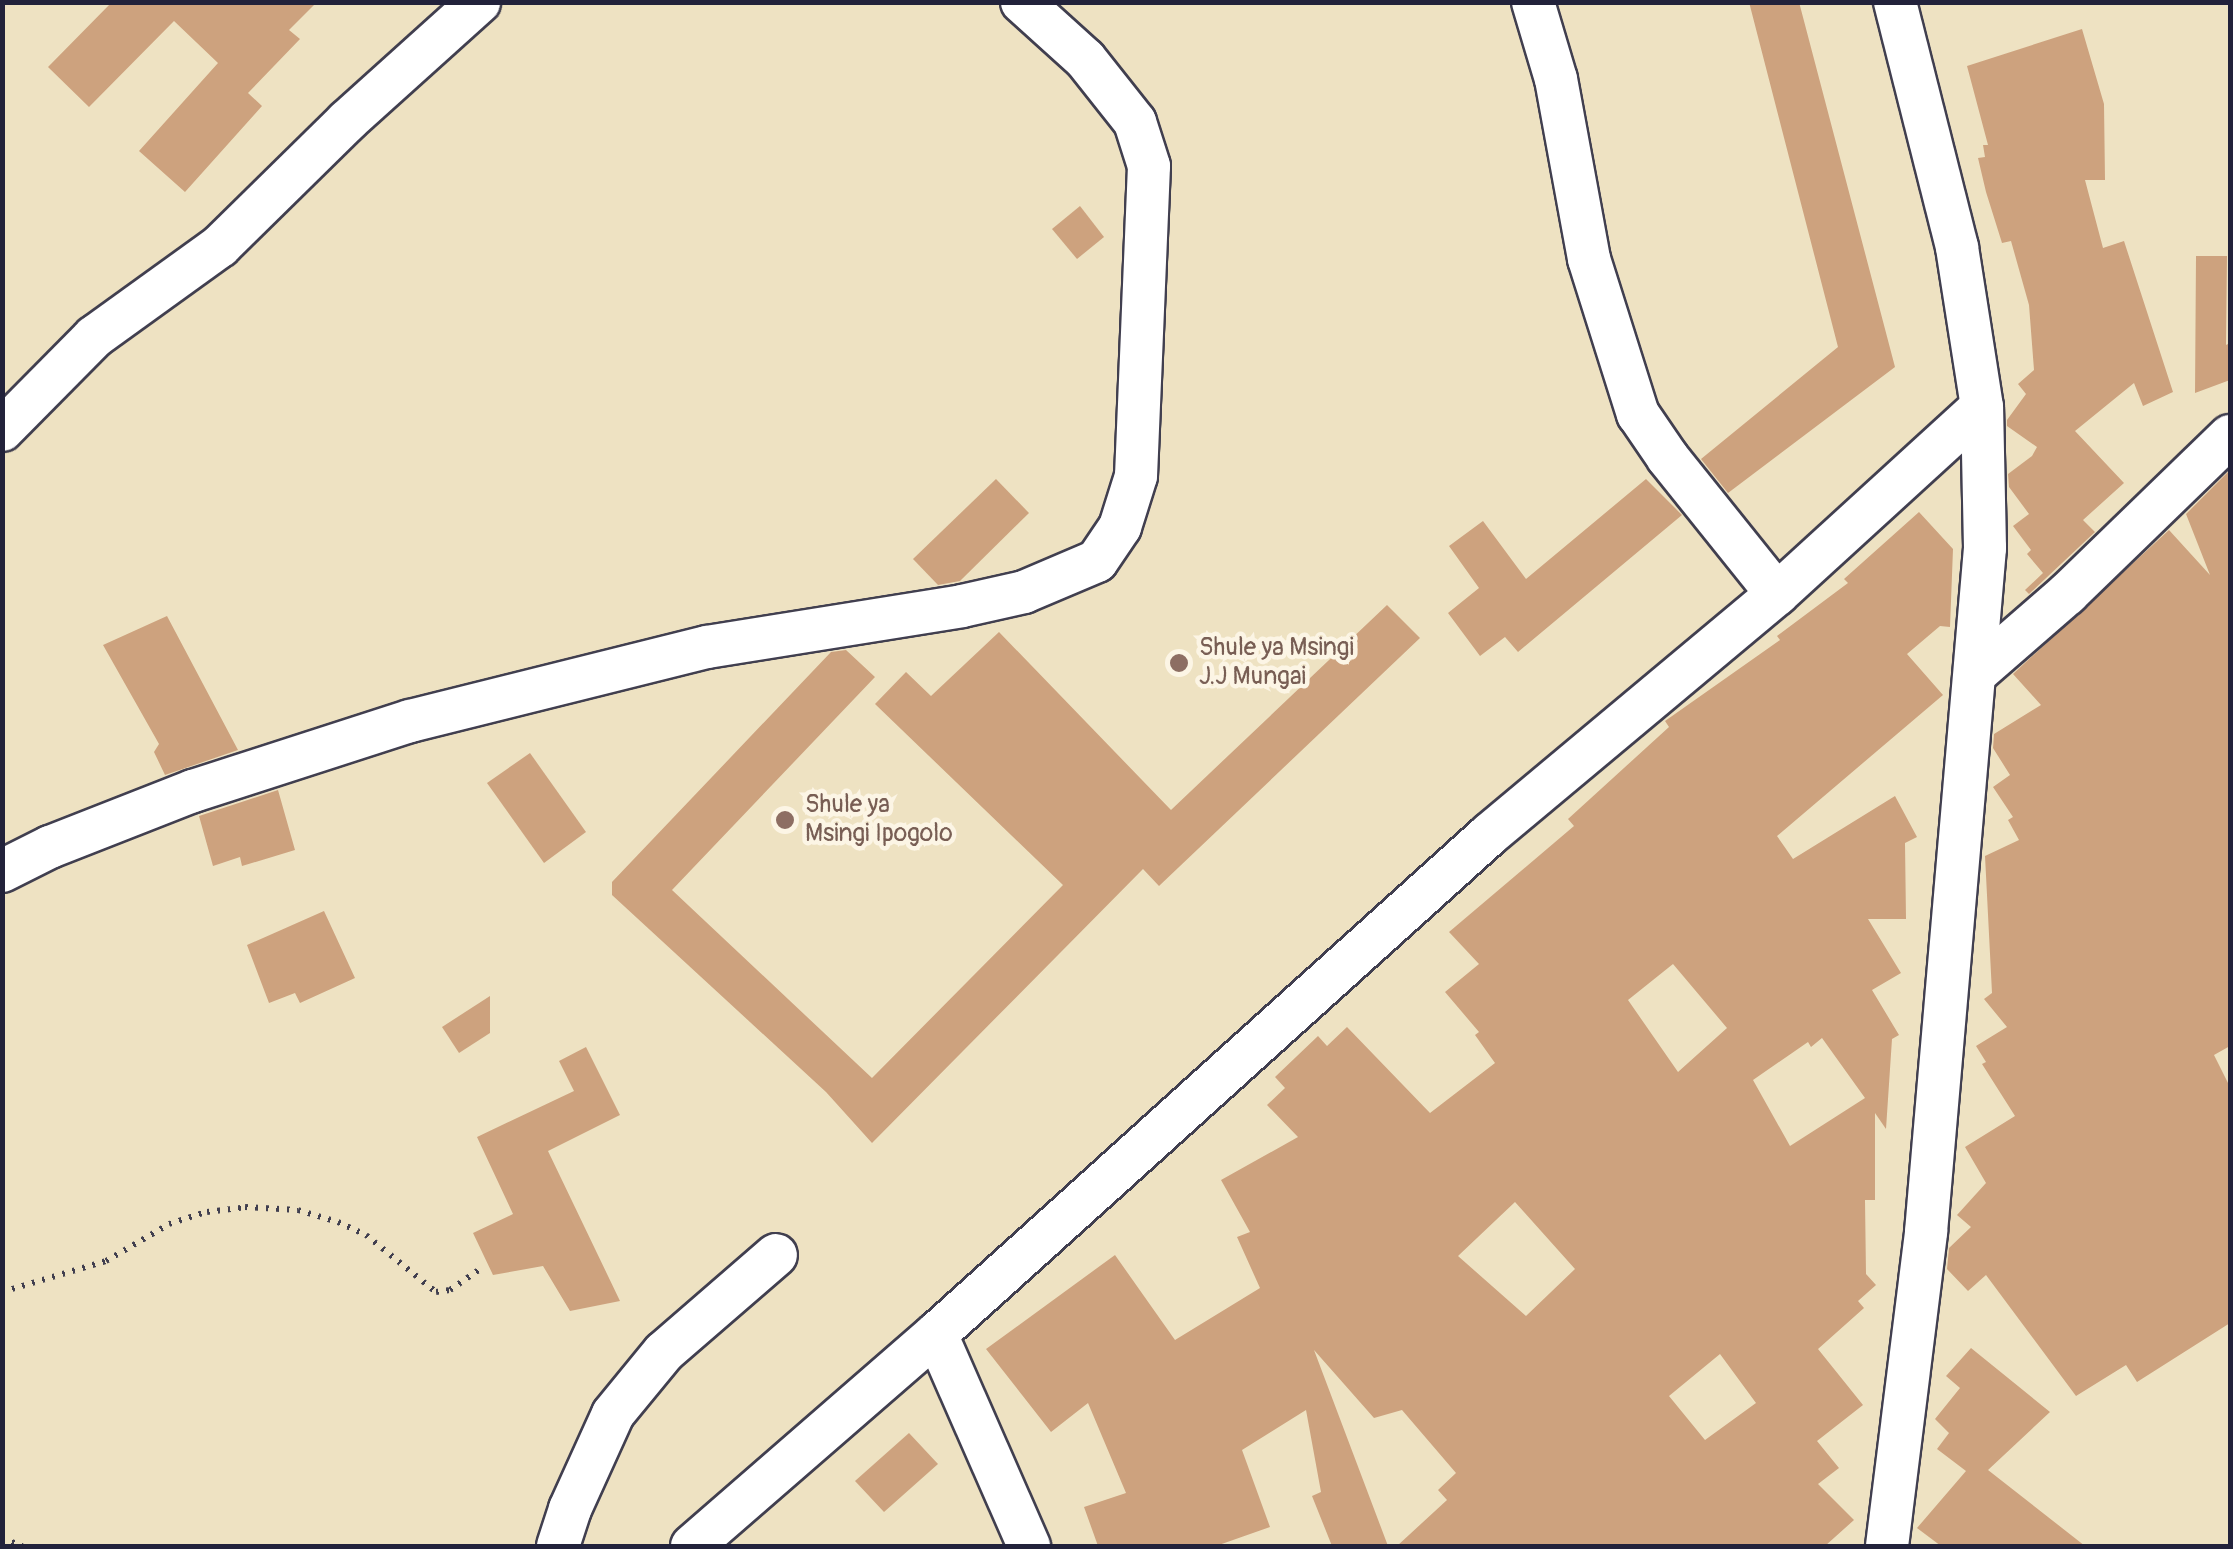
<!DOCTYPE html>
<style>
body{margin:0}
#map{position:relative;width:2233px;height:1549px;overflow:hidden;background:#eee2c2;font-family:Pangolin,sans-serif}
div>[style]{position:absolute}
.building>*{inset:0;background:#cda27e}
.path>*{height:6px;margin-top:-3px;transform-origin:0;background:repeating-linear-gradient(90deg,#413f4f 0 2.5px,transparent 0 10.5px)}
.roads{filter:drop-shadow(2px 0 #413f4f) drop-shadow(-2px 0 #413f4f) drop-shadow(0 2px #413f4f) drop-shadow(0 -2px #413f4f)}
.minor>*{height:42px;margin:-21px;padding:0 21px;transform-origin:21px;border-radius:21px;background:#fff}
.dots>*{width:28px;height:28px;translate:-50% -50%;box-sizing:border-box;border:5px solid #fcf5e5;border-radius:50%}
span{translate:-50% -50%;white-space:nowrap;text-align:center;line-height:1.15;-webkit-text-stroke:9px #fcf5e5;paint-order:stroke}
.education-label{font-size:25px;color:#785e54}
.left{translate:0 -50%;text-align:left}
.frame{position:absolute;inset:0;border:5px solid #22223b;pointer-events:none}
</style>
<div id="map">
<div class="building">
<div style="clip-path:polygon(112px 2px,317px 2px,289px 30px,300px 39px,248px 93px,262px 106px,185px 192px,139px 151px,218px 63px,174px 21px,89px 107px,48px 67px)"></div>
<div style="clip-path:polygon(1749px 2px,1799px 2px,1895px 367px,1728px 493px,1701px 459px,1838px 347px)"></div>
<div style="clip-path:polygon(2082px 29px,2104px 104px,2105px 180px,2085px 180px,2103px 248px,2124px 241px,2173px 392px,2143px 406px,2134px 383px,2075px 431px,2124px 483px,2083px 520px,2095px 532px,2029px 594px,2025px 590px,2043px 573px,2027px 554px,2031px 550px,2013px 526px,2029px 514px,2009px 487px,2008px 474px,2032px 456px,2037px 447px,2007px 426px,2007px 420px,2026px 394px,2018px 384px,2034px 370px,2029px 305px,2011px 241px,2002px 243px,1986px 192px,1978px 158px,1985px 157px,1983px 145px,1988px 145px,1967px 66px)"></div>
<div style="clip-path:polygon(1080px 206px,1104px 237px,1077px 259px,1052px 229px)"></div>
<div style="clip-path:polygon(2196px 256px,2227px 256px,2226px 345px,2230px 343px,2230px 380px,2195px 393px)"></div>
<div style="clip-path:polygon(2230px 470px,2230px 1046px,2214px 1055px,2230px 1087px,2230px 1323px,2137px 1382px,2126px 1365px,2076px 1396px,1986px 1275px,1968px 1291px,1947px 1269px,1949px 1248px,1971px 1227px,1957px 1215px,1986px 1183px,1965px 1147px,2015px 1116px,1982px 1064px,1986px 1062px,1976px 1046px,2007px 1027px,1984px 999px,1992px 993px,1985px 856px,2019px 840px,2008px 820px,2013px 817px,1993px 787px,2010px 775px,1993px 748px,1994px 734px,2041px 705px,2013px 674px,2169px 530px,2210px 575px,2186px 514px)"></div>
<div style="clip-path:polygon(996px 479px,1029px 513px,960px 581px,938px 585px,913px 559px)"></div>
<div style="clip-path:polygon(1646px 479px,1682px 515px,1518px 652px,1505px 637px,1480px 656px,1448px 613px,1479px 588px,1449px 546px,1483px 521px,1526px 579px)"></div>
<div style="clip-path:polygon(evenodd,1919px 512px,1953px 549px,1950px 627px,1940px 626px,1907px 654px,1943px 695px,1777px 836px,1793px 859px,1895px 796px,1917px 837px,1905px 843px,1906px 919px,1868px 919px,1901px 973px,1872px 990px,1899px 1035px,1892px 1039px,1886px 1129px,1875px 1113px,1875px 1200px,1865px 1200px,1866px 1274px,1876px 1285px,1858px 1301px,1864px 1308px,1818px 1349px,1863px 1405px,1817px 1441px,1839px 1468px,1818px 1484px,1854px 1520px,1825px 1546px,1397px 1546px,1447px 1500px,1438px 1490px,1456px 1473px,1402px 1410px,1374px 1418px,1314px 1350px,1388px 1546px,1332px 1546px,1312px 1496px,1321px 1492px,1306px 1410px,1242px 1450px,1270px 1527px,1216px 1546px,1098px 1546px,1084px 1507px,1126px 1493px,1088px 1403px,1051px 1432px,986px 1349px,1115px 1255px,1175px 1340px,1260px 1288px,1237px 1237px,1250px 1232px,1221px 1180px,1298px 1137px,1267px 1105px,1285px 1088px,1275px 1077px,1318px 1036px,1327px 1046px,1347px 1027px,1430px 1113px,1495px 1063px,1475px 1035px,1479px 1032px,1445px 992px,1479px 964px,1449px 932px,1574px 826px,1568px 819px,1669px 727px,1665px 721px,1780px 640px,1777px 636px,1848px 583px,1844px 579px,1919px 512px,1673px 964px,1727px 1028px,1678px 1072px,1628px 1000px,1673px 964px,1919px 512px,1822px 1038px,1865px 1098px,1790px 1146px,1753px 1080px,1808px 1042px,1811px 1047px,1822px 1038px,1919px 512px,1515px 1202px,1575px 1269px,1526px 1316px,1458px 1256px,1515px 1202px,1919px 512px,1720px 1354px,1756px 1403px,1705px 1440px,1669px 1396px,1720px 1354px)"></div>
<div style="clip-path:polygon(1387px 605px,1420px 638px,1159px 886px,1143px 869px,872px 1143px,826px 1092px,612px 895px,612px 882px,831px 652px,846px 650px,875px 677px,672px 890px,872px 1078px,1063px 885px,875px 704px,906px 672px,931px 696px,999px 632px,1171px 810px)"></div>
<div style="clip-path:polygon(167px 616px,238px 750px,165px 775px,154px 752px,159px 744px,103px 645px)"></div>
<div style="clip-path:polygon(530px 753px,586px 832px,544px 863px,487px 783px)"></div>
<div style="clip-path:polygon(278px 790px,295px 850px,242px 866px,240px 857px,213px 866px,199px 816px)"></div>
<div style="clip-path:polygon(324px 911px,355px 978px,300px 1003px,295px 993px,269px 1003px,247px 945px)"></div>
<div style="clip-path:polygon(490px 996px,490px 1033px,459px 1053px,442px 1027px)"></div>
<div style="clip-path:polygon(586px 1047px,620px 1115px,548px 1151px,620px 1301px,570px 1311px,543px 1266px,493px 1275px,473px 1233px,513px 1214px,477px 1137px,574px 1091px,559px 1061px)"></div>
<div style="clip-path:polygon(1971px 1348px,2050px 1412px,1988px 1470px,2085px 1546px,1941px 1546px,1917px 1528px,1966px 1471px,1937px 1449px,1949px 1433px,1935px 1419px,1960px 1388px,1946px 1376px)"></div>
<div style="clip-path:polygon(909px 1433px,938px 1464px,884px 1512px,855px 1481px)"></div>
</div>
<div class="path">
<div style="left:2px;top:1292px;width:109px;rotate:-16.6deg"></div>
<div style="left:106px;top:1261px;width:73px;rotate:-30.4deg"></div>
<div style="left:169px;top:1224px;width:40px;rotate:-18deg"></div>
<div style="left:207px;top:1212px;width:38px;rotate:-7deg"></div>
<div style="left:245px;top:1207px;width:53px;rotate:3.2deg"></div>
<div style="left:298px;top:1210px;width:42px;rotate:16.7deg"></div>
<div style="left:338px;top:1222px;width:31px;rotate:25deg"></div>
<div style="left:366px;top:1235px;width:90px;rotate:39.2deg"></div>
<div style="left:436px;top:1292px;width:14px;rotate:-8deg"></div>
<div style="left:450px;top:1290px;width:35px;rotate:-35deg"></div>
<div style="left:2px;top:1538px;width:22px;rotate:22deg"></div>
</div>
<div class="roads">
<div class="minor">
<div style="left:1533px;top:2px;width:80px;rotate:73.4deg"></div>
<div style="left:1556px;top:79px;width:183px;rotate:79.6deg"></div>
<div style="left:1589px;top:259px;width:163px;rotate:72.5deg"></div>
<div style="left:1638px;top:414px;width:53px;rotate:55.7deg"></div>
<div style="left:1668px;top:458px;width:174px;rotate:51.3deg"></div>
<div style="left:2px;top:430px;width:131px;rotate:-45.3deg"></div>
<div style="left:94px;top:337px;width:155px;rotate:-35.8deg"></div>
<div style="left:220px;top:246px;width:178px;rotate:-44.5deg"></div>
<div style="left:347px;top:121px;width:178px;rotate:-42deg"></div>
<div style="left:1976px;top:673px;width:121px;rotate:-41deg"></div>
<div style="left:2067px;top:594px;width:227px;rotate:-44.1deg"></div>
<div style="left:2px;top:871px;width:54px;rotate:-26.6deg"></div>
<div style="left:50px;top:847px;width:154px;rotate:-21.4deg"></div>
<div style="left:193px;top:791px;width:228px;rotate:-17.9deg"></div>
<div style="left:410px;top:721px;width:306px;rotate:-14deg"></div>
<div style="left:707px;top:647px;width:258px;rotate:-9.1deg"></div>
<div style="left:962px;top:606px;width:64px;rotate:-12.7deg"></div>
<div style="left:1024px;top:592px;width:79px;rotate:-23deg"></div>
<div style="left:1097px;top:561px;width:41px;rotate:-55.9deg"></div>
<div style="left:1120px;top:527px;width:53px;rotate:-72.6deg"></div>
<div style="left:1136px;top:476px;width:310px;rotate:-87.6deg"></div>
<div style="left:1149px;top:166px;width:46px;rotate:-107.7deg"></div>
<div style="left:1135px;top:122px;width:80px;rotate:-128.4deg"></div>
<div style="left:1085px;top:59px;width:85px;rotate:-137.9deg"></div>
<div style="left:936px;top:1334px;width:232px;rotate:66.3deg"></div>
<div style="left:558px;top:1546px;width:39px;rotate:-72deg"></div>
<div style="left:570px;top:1509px;width:104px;rotate:-65.6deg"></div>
<div style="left:613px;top:1414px;width:80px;rotate:-50.6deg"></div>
<div style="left:664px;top:1352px;width:148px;rotate:-40.9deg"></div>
<div style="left:692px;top:1546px;width:323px;rotate:-41deg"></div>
<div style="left:936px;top:1334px;width:746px;rotate:-42.07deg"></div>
<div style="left:1490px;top:834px;width:374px;rotate:-39.9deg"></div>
<div style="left:1777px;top:594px;width:277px;rotate:-42.4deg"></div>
<div style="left:1887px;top:1546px;width:316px;rotate:-82.9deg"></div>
<div style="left:1926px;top:1232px;width:687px;rotate:-85.07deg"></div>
<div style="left:1985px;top:548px;width:141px;rotate:-91.2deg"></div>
<div style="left:1982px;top:407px;width:162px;rotate:-98.9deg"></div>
<div style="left:1957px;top:247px;width:253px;rotate:-104.2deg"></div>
</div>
</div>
<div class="dots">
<div style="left:1179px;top:663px;background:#8d6e63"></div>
<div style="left:785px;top:820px;background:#8d6e63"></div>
</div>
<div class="education-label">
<span class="left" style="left:1199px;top:663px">Shule ya Msingi<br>J.J Mungai</span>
<span class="left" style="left:805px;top:820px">Shule ya<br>Msingi Ipogolo</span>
</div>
<div class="frame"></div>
</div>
